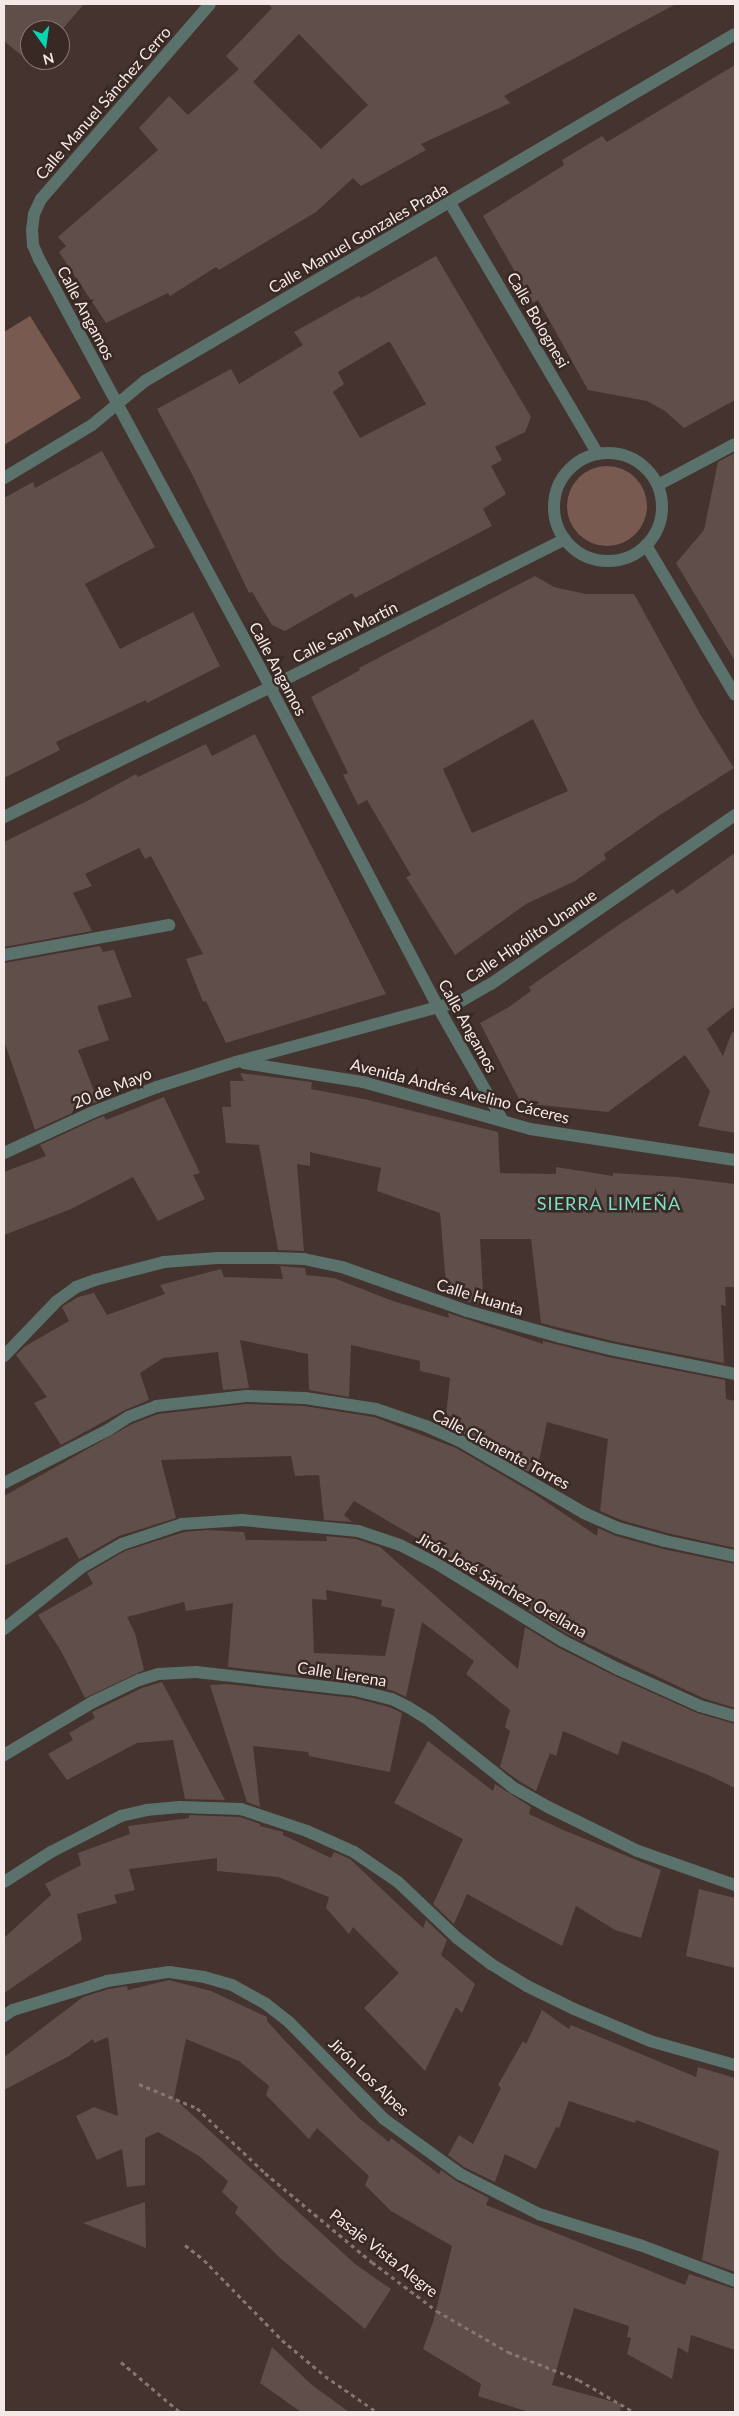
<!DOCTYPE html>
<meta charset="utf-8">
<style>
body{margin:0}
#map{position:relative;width:739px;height:2416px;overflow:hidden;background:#44332f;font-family:Lato,sans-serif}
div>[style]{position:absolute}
.green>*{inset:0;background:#785a51}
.round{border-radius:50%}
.building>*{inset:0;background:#5f4e49}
.path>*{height:3px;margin-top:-1.5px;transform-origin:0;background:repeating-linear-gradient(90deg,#857673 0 4px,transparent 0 8px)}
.minor>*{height:12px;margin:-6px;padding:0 6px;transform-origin:6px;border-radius:6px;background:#5b716b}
.minor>.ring{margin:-6px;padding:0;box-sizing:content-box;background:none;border:12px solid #5b716b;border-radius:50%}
span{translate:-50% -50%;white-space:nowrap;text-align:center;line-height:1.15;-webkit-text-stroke:5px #392925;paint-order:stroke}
.street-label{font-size:16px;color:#f4e9e6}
.neighbourhood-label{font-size:18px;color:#7cdfc8;letter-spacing:1px}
.frame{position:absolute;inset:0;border:5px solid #f4e9e6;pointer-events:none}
.north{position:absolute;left:20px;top:20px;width:50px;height:50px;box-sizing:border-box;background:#392925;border:1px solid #847672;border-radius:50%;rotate:166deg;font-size:14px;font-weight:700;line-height:20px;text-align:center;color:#f4e9e6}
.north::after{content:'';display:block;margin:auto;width:18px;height:22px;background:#09d5b5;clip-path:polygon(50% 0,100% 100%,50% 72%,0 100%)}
</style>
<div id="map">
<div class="green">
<div style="clip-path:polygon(30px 316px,81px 398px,4px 445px,4px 332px)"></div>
<div class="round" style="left:567px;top:466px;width:80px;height:80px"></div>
</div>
<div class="building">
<div style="clip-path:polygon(18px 4px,84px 4px,60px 32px,60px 30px,30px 30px,30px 60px,37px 60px,33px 65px,4px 41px,4px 6px)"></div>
<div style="clip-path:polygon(evenodd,268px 4px,676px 4px,504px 96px,510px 103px,421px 144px,426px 150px,361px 186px,353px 178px,316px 212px,219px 270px,216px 267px,170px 296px,168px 293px,106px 323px,59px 252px,66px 246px,58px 237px,158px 150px,139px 128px,169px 96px,188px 115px,239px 69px,226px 56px,272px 8px,268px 4px,299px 34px,368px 105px,321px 149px,253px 82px,299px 34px)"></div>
<div style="clip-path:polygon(735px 65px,735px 400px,684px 428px,665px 411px,647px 401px,588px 390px,538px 300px,533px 303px,483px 216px,564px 165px,562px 160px,602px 136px,607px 142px)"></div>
<div style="clip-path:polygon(evenodd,436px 256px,531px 417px,525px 432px,495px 447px,502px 460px,491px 466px,506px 494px,483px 509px,492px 526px,355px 598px,352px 593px,285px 631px,272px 625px,252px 592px,249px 593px,192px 474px,157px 409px,231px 369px,239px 384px,303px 345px,294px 332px,359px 296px,361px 298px,436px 256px,388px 342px,390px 342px,426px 404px,360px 438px,333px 392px,344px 384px,338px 372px,388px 342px)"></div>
<div style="clip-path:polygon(102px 451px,155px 547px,85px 584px,120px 649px,193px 612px,220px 666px,147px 703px,146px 700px,56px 742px,60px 750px,4px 778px,4px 498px,33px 482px,35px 488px)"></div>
<div style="clip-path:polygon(735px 453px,735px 661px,676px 563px,704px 530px,718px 462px)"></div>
<div style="clip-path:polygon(evenodd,535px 576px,554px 587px,586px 594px,634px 594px,700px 714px,734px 768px,660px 815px,604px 854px,606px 859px,575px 881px,526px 904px,455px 955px,406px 877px,411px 875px,367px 800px,358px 805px,343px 775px,348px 773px,311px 697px,360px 670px,359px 668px,535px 576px,533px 719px,568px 791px,472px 833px,443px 769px,533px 719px)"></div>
<div style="clip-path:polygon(255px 734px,386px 994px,226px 1043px,206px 1001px,203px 1002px,186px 959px,203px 954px,151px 856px,145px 859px,139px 848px,85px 874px,92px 886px,73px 893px,92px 931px,4px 947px,4px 842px,85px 802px,136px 774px,138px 777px,206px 744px,212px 756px)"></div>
<div style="clip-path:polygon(735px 853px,735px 1006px,707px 1029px,723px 1056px,732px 1032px,735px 1033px,735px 1133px,698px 1126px,710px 1091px,685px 1055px,608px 1112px,521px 1103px,480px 1023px,509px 1007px,531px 991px,529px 987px,617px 926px,673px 889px,677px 894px)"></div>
<div style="clip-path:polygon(100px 946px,103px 952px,114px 950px,132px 997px,97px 1006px,109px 1040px,78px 1050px,98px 1101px,35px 1130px,4px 1041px,4px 963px)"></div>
<div style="clip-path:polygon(240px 1073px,312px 1082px,311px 1089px,364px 1099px,498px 1132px,500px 1173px,556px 1174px,556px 1167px,613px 1176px,613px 1173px,677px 1177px,735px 1184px,735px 1287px,725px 1287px,726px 1306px,721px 1305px,724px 1363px,612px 1341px,541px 1323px,531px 1239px,480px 1239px,484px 1307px,447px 1295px,440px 1213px,377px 1191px,381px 1168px,310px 1152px,310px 1166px,297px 1164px,304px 1251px,278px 1250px,259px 1145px,226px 1143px,222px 1107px,231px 1107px,230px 1081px,244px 1081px)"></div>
<div style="clip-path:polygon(164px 1097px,200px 1173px,193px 1175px,205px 1199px,158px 1221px,133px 1177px,71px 1209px,4px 1235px,4px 1172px,46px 1156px,40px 1145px,96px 1119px,104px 1116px,106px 1120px)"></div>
<div style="clip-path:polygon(280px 1266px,305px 1268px,306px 1275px,334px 1278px,390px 1300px,449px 1318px,448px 1313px,543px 1344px,543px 1341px,608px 1357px,725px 1380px,726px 1399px,735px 1401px,735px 1548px,667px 1533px,621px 1520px,600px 1511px,608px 1439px,547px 1422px,536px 1476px,464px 1434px,445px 1425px,450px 1378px,420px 1371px,420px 1361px,351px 1345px,349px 1397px,309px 1390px,308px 1354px,240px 1340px,249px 1388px,223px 1390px,218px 1352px,163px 1358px,140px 1373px,149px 1400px,125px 1410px,61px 1445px,34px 1403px,47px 1397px,16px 1355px,24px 1347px,69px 1321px,62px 1307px,78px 1297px,94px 1293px,107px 1315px,165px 1294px,160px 1285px,221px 1269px,224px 1277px,283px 1279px)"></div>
<div style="clip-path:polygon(246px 1404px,304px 1406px,374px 1417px,456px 1448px,533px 1493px,597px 1536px,598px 1528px,616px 1536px,663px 1549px,735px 1564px,735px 1708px,703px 1698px,567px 1634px,528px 1610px,529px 1604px,354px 1501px,344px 1515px,352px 1522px,324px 1520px,319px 1475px,295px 1476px,291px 1456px,161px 1460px,176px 1518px,119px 1536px,79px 1559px,67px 1537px,4px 1566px,4px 1496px,132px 1424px,158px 1414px)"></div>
<div style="clip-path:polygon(evenodd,207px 1530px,244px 1532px,246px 1540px,327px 1541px,326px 1536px,356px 1539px,380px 1547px,518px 1669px,525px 1627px,559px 1648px,615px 1676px,697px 1713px,735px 1724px,735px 1788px,706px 1774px,622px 1741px,618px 1755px,563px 1731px,556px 1756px,550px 1753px,536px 1791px,519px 1781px,500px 1767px,510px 1731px,505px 1727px,510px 1710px,466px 1674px,474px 1661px,422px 1622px,406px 1697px,394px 1691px,356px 1682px,228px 1667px,233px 1603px,186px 1611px,184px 1602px,127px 1617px,135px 1633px,144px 1670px,85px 1698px,61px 1651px,38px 1615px,93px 1584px,87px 1573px,125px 1551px,184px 1532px,207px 1530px,326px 1590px,382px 1600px,381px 1606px,395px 1609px,385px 1656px,314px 1653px,312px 1599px,327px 1600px,326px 1590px)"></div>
<div style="clip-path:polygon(162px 1682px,225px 1800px,185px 1799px,173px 1740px,137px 1743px,67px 1780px,48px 1754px,73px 1740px,69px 1733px,95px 1718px,92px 1712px,142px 1688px)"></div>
<div style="clip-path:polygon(227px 1684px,354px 1698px,389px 1707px,402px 1713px,390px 1772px,309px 1756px,308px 1752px,253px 1746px,260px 1807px,247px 1802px,249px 1801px,247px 1802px,210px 1685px)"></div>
<div style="clip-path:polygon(428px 1741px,493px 1791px,495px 1784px,531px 1807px,529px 1814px,561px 1829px,661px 1870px,641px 1938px,615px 1930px,576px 1906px,562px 1946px,467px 1894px,454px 1924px,433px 1904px,463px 1839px,394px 1803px)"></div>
<div style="clip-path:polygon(189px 1815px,240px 1817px,260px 1824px,260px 1826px,283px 1832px,283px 1835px,331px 1858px,334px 1852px,350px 1859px,423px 1928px,426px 1920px,447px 1940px,441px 1955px,475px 1984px,462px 2013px,456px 2007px,425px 2071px,364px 2008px,399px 1973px,353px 1927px,349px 1934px,326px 1908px,329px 1897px,278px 1877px,217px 1871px,217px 1858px,129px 1869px,135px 1890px,114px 1895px,117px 1903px,77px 1914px,82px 1940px,4px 1993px,4px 1938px,51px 1895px,45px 1884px,81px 1865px,78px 1853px,130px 1834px,128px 1826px,189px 1818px)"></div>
<div style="clip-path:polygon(699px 1889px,735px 1898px,735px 1968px,686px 1956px)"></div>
<div style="clip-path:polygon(169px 1980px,211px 1991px,267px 2017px,267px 2021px,288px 2044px,360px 2119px,389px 2142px,391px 2138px,439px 2174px,441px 2170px,456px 2181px,489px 2198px,486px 2205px,685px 2285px,689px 2274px,735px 2289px,735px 2350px,691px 2335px,688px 2353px,678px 2347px,672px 2379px,627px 2354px,631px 2338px,627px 2337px,629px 2326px,574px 2308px,552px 2385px,621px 2404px,620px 2412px,529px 2412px,478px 2396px,481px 2384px,423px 2349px,433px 2322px,452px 2246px,391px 2211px,365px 2185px,369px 2176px,317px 2128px,309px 2139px,266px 2095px,269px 2086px,239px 2061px,186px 2039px,174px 2098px,355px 2264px,391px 2289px,365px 2329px,280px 2258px,235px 2213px,238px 2207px,222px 2192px,228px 2181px,199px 2156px,158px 2132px,145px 2138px,145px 2185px,127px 2187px,122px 2149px,97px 2160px,76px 2116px,94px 2107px,118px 2116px,108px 2037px,94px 2043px,93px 2039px,69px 2056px,4px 2090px,4px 2057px,83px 1997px,109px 1989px,127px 1986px,128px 1990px)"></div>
<div style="clip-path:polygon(542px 2010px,569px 2029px,571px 2025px,696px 2077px,698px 2067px,735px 2078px,735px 2272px,702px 2260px,719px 2151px,636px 2120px,635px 2123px,569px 2101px,559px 2128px,556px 2127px,536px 2169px,505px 2154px,495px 2182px,464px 2167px,448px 2155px,459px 2135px,473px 2144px,501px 2088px,498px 2085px,523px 2041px,526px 2044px)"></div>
<div style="clip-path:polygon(145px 2202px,146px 2248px,83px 2223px)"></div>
<div style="clip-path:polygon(272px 2347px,312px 2385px,349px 2412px,301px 2412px,260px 2383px)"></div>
</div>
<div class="path">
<div style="left:139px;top:2084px;width:63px;rotate:22.5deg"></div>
<div style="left:197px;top:2108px;width:94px;rotate:43.7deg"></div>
<div style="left:265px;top:2173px;width:139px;rotate:39.8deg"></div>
<div style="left:372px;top:2262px;width:81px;rotate:37deg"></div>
<div style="left:437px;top:2311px;width:82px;rotate:30deg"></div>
<div style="left:508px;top:2352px;width:76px;rotate:21.5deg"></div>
<div style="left:579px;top:2380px;width:64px;rotate:30.2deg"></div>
<div style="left:185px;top:2245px;width:24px;rotate:38deg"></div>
<div style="left:204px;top:2260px;width:112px;rotate:45.7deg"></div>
<div style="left:282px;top:2340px;width:56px;rotate:39.9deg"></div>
<div style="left:325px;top:2376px;width:63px;rotate:34.7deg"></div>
<div style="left:121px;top:2362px;width:77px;rotate:40.3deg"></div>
</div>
<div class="minor">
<div style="left:210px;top:4px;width:258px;rotate:130.9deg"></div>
<div style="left:41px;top:199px;width:17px;rotate:115deg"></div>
<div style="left:34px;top:214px;width:16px;rotate:97deg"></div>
<div style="left:32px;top:230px;width:15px;rotate:86deg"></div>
<div style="left:33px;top:245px;width:15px;rotate:67deg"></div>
<div style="left:39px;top:259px;width:486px;rotate:61.6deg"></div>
<div style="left:270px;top:687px;width:364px;rotate:62.3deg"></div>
<div style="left:439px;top:1009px;width:129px;rotate:60.3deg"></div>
<div style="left:450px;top:203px;width:291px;rotate:59.5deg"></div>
<div class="ring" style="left:554px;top:453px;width:96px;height:96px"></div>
<div style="left:4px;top:478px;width:103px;rotate:-31.1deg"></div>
<div style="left:92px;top:425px;width:69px;rotate:-39.7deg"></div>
<div style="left:145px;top:381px;width:684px;rotate:-30.46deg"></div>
<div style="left:658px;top:485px;width:87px;rotate:-28deg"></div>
<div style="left:646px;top:545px;width:174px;rotate:59.3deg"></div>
<div style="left:4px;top:817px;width:296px;rotate:-26deg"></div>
<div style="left:270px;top:687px;width:330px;rotate:-26.6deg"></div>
<div style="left:4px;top:955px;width:168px;rotate:-10.3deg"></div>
<div style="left:244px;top:1063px;width:121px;rotate:9.1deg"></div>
<div style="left:363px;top:1082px;width:173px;rotate:15.7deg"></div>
<div style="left:530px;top:1129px;width:207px;rotate:8.6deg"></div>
<div style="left:4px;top:1153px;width:98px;rotate:-24.7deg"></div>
<div style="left:93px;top:1112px;width:69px;rotate:-21.3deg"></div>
<div style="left:157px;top:1087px;width:83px;rotate:-17.6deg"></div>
<div style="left:236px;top:1062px;width:233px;rotate:-15.2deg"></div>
<div style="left:461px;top:1001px;width:34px;rotate:-30deg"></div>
<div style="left:491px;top:984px;width:297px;rotate:-34.7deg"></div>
<div style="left:4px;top:1356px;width:76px;rotate:-46.1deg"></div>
<div style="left:57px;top:1301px;width:24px;rotate:-36deg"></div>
<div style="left:76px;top:1287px;width:20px;rotate:-20deg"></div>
<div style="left:95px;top:1280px;width:71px;rotate:-14.6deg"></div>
<div style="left:164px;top:1262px;width:53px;rotate:-4.3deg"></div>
<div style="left:217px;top:1258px;width:56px"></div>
<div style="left:273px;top:1258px;width:31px;rotate:2deg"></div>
<div style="left:304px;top:1259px;width:39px;rotate:12deg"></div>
<div style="left:342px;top:1267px;width:133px;rotate:19.4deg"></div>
<div style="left:467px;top:1311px;width:97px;rotate:15.6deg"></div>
<div style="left:560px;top:1337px;width:51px;rotate:13.5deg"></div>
<div style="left:610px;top:1349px;width:127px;rotate:11.3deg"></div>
<div style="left:4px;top:1483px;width:117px;rotate:-27deg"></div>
<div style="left:108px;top:1430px;width:24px;rotate:-33deg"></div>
<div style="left:128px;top:1417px;width:30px;rotate:-21deg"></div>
<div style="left:156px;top:1406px;width:91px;rotate:-6.3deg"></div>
<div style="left:246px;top:1396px;width:59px;rotate:1.9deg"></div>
<div style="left:305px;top:1398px;width:72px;rotate:8.8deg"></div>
<div style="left:376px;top:1409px;width:53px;rotate:18.8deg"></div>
<div style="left:426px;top:1426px;width:37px;rotate:24deg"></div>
<div style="left:460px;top:1441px;width:143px;rotate:30.1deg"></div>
<div style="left:584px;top:1513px;width:37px;rotate:24deg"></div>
<div style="left:618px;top:1528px;width:49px;rotate:15.5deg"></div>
<div style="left:665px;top:1541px;width:72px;rotate:12.1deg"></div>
<div style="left:4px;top:1629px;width:100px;rotate:-38.5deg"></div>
<div style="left:82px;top:1567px;width:46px;rotate:-29.9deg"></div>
<div style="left:122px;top:1544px;width:63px;rotate:-18.4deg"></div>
<div style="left:182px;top:1524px;width:60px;rotate:-3.8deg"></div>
<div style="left:242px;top:1520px;width:117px;rotate:5.4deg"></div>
<div style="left:358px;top:1531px;width:44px;rotate:18.4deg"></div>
<div style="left:400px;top:1545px;width:38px;rotate:27deg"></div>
<div style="left:434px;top:1562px;width:151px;rotate:31.5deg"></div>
<div style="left:563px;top:1641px;width:62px;rotate:27deg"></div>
<div style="left:618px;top:1669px;width:90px;rotate:24.3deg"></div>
<div style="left:700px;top:1706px;width:36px;rotate:16deg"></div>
<div style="left:4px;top:1755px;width:104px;rotate:-30.8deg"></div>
<div style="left:93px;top:1702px;width:51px;rotate:-25.6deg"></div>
<div style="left:139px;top:1680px;width:21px;rotate:-17deg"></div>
<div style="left:159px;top:1674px;width:37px;rotate:-3deg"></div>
<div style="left:196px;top:1672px;width:160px;rotate:6.5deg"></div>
<div style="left:355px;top:1690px;width:38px;rotate:14deg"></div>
<div style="left:392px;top:1699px;width:18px;rotate:27deg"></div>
<div style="left:408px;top:1707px;width:26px;rotate:32deg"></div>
<div style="left:430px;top:1721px;width:107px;rotate:38.6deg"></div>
<div style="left:514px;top:1788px;width:39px;rotate:29deg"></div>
<div style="left:548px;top:1807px;width:100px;rotate:26.1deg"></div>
<div style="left:638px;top:1851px;width:103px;rotate:19.3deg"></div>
<div style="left:4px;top:1882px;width:56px;rotate:-32.6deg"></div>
<div style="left:51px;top:1852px;width:79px;rotate:-27.2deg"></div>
<div style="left:121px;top:1816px;width:26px;rotate:-13deg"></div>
<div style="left:146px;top:1810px;width:34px;rotate:-5deg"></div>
<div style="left:180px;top:1807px;width:61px;rotate:1.9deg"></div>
<div style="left:241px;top:1809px;width:70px;rotate:18.4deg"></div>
<div style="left:307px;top:1831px;width:51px;rotate:24.1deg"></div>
<div style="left:354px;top:1852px;width:53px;rotate:34.3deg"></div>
<div style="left:398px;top:1882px;width:81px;rotate:43.5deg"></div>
<div style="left:457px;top:1938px;width:43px;rotate:37.4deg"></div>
<div style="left:491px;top:1964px;width:42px;rotate:31.4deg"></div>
<div style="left:527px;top:1986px;width:52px;rotate:26.1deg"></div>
<div style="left:574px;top:2009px;width:82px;rotate:22.8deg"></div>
<div style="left:650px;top:2041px;width:88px;rotate:15.8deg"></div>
<div style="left:4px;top:2016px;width:11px;rotate:-34deg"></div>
<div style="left:13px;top:2010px;width:98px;rotate:-17.1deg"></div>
<div style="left:107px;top:1981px;width:63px;rotate:-8.3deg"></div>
<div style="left:169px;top:1972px;width:35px;rotate:8deg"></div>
<div style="left:204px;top:1977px;width:29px;rotate:16deg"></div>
<div style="left:232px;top:1985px;width:39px;rotate:29deg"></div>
<div style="left:266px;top:2004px;width:29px;rotate:38deg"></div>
<div style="left:289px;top:2022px;width:136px;rotate:45.6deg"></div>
<div style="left:384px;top:2119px;width:94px;rotate:35.9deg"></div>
<div style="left:460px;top:2174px;width:89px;rotate:26.9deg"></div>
<div style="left:539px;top:2214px;width:106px;rotate:17.1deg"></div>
<div style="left:640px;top:2245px;width:102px;rotate:20.8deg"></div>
</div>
<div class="street-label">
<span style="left:103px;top:103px;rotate:-49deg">Calle Manuel Sánchez Cerro</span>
<span style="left:358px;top:238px;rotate:-30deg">Calle Manuel Gonzales Prada</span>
<span style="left:86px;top:313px;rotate:62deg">Calle Angamos</span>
<span style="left:538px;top:320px;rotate:60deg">Calle Bolognesi</span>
<span style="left:345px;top:632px;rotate:-27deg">Calle San Martín</span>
<span style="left:278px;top:669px;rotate:62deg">Calle Angamos</span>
<span style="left:531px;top:936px;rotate:-34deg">Calle Hipólito Unanue</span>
<span style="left:468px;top:1026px;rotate:61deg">Calle Angamos</span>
<span style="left:112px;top:1088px;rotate:-22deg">20 de Mayo</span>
<span style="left:460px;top:1091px;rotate:14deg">Avenida Andrés Avelino Cáceres</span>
<span style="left:480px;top:1297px;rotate:17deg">Calle Huanta</span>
<span style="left:501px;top:1449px;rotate:28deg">Calle Clemente Torres</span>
<span style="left:502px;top:1585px;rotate:30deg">Jirón José Sánchez Orellana</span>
<span style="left:342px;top:1674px;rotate:9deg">Calle Lierena</span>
<span style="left:369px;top:2077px;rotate:44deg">Jirón Los Alpes</span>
<span style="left:384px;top:2253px;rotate:38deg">Pasaje Vista Alegre</span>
</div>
<div class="neighbourhood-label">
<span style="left:609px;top:1203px">SIERRA LIMEÑA</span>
</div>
<div class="frame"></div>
<div class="north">N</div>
</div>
